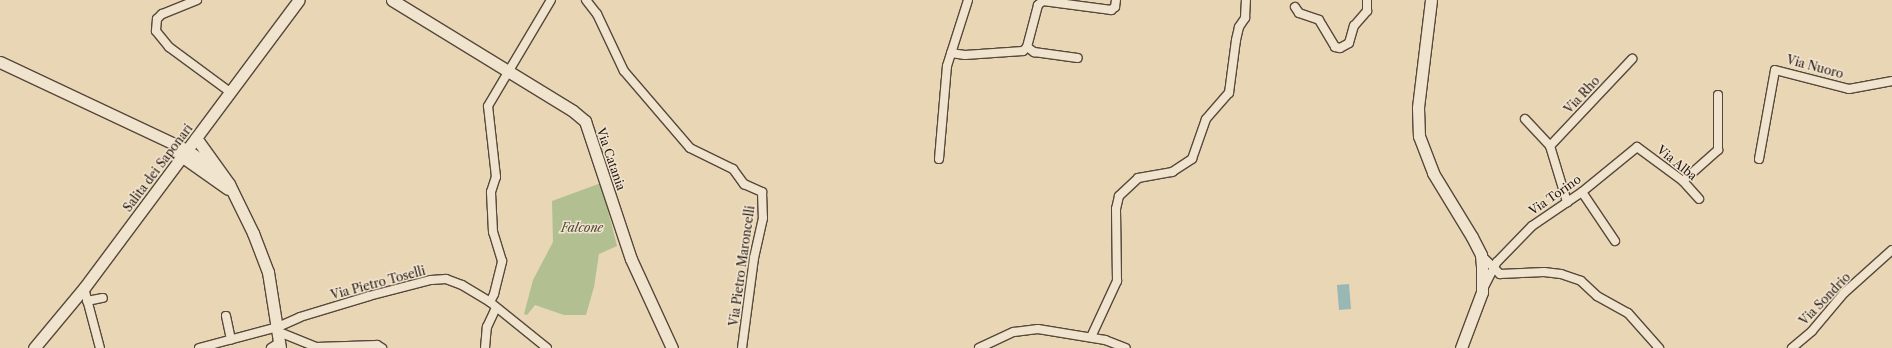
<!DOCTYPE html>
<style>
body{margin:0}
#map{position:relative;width:1892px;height:348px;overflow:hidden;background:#e9d6b5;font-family:"Libre Caslon Text",serif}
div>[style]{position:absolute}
.green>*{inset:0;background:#b1bf91}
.water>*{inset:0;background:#99b7b4}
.roads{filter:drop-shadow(1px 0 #56483b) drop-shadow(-1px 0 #56483b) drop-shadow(0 1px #56483b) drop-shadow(0 -1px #56483b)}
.street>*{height:8px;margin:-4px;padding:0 4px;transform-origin:4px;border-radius:4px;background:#f1e4cf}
.secondary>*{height:11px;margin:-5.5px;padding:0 5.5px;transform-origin:5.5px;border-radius:5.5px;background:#f1e4cf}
span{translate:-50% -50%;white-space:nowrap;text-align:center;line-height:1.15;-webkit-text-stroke:3px #f1e4cf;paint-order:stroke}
.street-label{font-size:12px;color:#251912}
.park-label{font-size:12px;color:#4f4b38;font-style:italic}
</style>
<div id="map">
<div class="green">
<div style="clip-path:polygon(601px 183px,617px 246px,599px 254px,594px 287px,586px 315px,564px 315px,535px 305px,527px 315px,524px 314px,533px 280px,553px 242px,552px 201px)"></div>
</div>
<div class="water">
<div style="clip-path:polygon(1349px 284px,1351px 309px,1339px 310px,1337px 285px)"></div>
</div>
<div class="roads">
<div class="street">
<div style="left:197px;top:0;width:38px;rotate:158deg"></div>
<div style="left:162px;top:14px;width:7px;rotate:135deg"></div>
<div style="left:157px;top:19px;width:12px;rotate:95deg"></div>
<div style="left:156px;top:31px;width:21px;rotate:51deg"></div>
<div style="left:169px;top:47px;width:76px;rotate:36.4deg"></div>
<div style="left:586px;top:0;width:18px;rotate:52deg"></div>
<div style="left:597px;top:14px;width:63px;rotate:64.7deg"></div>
<div style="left:624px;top:71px;width:101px;rotate:49.4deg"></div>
<div style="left:690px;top:148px;width:48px;rotate:26deg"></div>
<div style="left:733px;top:169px;width:19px;rotate:54deg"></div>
<div style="left:744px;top:184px;width:20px;rotate:24deg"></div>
<div style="left:762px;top:192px;width:26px;rotate:88deg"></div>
<div style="left:763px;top:218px;width:41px;rotate:102.7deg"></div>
<div style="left:754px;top:258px;width:91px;rotate:97.6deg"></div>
<div style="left:1295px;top:7px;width:7px;rotate:56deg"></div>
<div style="left:1299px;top:13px;width:21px;rotate:19deg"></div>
<div style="left:1319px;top:20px;width:31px;rotate:59deg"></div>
<div style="left:1335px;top:47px;width:5px;rotate:11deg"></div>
<div style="left:1340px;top:48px;width:10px;rotate:-29deg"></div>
<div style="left:1349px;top:43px;width:18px;rotate:-74deg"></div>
<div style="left:1354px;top:26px;width:20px;rotate:-49deg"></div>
<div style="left:1367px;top:11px;width:11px;rotate:-90deg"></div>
<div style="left:1027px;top:47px;width:9px;rotate:36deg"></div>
<div style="left:1034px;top:52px;width:44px;rotate:7.8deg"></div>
<div style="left:951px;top:53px;width:14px;rotate:8deg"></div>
<div style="left:965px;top:55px;width:58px;rotate:-3.9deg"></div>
<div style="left:1023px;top:51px;width:6px;rotate:-45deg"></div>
<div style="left:1027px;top:47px;width:43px;rotate:-75.3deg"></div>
<div style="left:1038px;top:5px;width:6px;rotate:-39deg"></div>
<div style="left:1043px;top:1px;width:69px;rotate:7.5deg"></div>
<div style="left:1111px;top:10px;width:5px;rotate:-37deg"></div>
<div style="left:1115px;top:7px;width:7px;rotate:-82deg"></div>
<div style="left:1525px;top:119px;width:37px;rotate:47deg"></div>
<div style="left:1550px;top:146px;width:59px;rotate:73.1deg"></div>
<div style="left:1550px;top:146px;width:120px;rotate:-46.7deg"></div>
<div style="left:939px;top:159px;width:93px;rotate:-85.1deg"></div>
<div style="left:947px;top:66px;width:69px;rotate:-72.3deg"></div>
<div style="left:1759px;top:159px;width:90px;rotate:-79.8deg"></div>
<div style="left:1775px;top:70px;width:76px;rotate:14.4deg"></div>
<div style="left:1849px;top:89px;width:44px;rotate:-10.5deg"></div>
<div style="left:1683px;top:181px;width:47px;rotate:-41.5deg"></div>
<div style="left:1718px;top:150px;width:55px;rotate:-90deg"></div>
<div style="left:1582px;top:192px;width:59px;rotate:56deg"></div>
<div style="left:1481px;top:255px;width:27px;rotate:45deg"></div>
<div style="left:1500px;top:274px;width:44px;rotate:-2.6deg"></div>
<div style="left:1544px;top:272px;width:17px;rotate:7deg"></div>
<div style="left:1561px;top:274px;width:21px;rotate:19deg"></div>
<div style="left:1581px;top:281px;width:22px;rotate:43deg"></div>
<div style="left:1597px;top:296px;width:35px;rotate:29deg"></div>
<div style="left:1628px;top:313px;width:47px;rotate:48.5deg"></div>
<div style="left:84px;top:288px;width:62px;rotate:75.1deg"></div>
<div style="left:1483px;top:289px;width:30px;rotate:-63deg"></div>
<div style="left:1497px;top:262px;width:50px;rotate:-45.8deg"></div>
<div style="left:1532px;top:226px;width:60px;rotate:-34.2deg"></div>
<div style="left:1582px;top:192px;width:71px;rotate:-39.3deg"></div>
<div style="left:1637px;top:147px;width:57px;rotate:36.5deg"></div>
<div style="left:1683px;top:181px;width:24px;rotate:48deg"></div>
<div style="left:87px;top:301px;width:16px;rotate:-11deg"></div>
<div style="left:490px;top:302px;width:9px;rotate:-63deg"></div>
<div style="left:494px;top:294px;width:34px;rotate:-76deg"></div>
<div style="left:502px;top:261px;width:30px;rotate:-107deg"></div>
<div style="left:493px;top:232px;width:40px;rotate:-92.9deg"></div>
<div style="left:491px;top:192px;width:16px;rotate:-72deg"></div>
<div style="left:496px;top:177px;width:71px;rotate:-96.4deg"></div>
<div style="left:488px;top:106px;width:123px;rotate:-59.3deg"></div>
<div style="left:226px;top:316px;width:24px;rotate:78deg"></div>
<div style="left:279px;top:332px;width:40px;rotate:22deg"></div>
<div style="left:316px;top:347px;width:61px;rotate:-1.9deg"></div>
<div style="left:377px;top:345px;width:6px;rotate:31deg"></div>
<div style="left:1091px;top:337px;width:62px;rotate:-65.1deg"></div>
<div style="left:1117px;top:281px;width:72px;rotate:-90.8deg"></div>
<div style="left:1116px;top:209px;width:13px;rotate:-77deg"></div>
<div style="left:1119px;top:196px;width:26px;rotate:-43deg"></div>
<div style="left:1138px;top:178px;width:35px;rotate:-10deg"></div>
<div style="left:1172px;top:172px;width:24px;rotate:-33deg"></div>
<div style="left:1192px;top:159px;width:42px;rotate:-70.7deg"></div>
<div style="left:1206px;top:119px;width:35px;rotate:-49deg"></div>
<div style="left:1229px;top:93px;width:53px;rotate:-82.5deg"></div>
<div style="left:1236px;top:40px;width:13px;rotate:-77deg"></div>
<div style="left:1239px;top:27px;width:11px;rotate:-56deg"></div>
<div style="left:1245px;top:18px;width:18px;rotate:-87deg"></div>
<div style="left:199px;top:348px;width:82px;rotate:-14.9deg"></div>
<div style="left:278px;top:327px;width:24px;rotate:-24deg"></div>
<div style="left:300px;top:317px;width:72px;rotate:-16.9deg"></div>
<div style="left:369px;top:296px;width:64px;rotate:-14.5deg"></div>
<div style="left:431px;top:280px;width:15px;rotate:-4deg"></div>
<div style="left:446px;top:279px;width:17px;rotate:21deg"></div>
<div style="left:462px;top:285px;width:33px;rotate:31deg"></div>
<div style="left:490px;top:302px;width:73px;rotate:38.9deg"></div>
<div style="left:271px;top:348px;width:9px;rotate:-32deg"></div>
<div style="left:485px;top:348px;width:21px;rotate:-85deg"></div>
<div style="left:487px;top:327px;width:21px;rotate:-65deg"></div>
<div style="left:979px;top:348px;width:38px;rotate:-25deg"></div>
<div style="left:1014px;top:332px;width:24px;rotate:-7deg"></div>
<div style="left:1038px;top:329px;width:68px;rotate:9.3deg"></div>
<div style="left:1105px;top:340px;width:22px;rotate:21deg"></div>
<div style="left:1792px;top:348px;width:26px;rotate:-40deg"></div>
<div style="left:1812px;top:331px;width:50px;rotate:-49.9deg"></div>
<div style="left:1844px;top:293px;width:64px;rotate:-41.9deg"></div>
</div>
<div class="secondary">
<div style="left:392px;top:0;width:212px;rotate:31.5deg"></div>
<div style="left:573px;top:111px;width:16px;rotate:40deg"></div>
<div style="left:585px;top:121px;width:145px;rotate:71.6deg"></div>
<div style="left:631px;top:259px;width:98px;rotate:65.3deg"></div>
<div style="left:1431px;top:0;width:109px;rotate:96.9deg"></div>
<div style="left:1418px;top:108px;width:28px;rotate:88deg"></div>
<div style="left:1419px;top:136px;width:40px;rotate:69deg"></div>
<div style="left:1433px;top:173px;width:75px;rotate:58.6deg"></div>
<div style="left:1472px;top:237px;width:20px;rotate:63deg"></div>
<div style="left:1481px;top:255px;width:12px;rotate:85deg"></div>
<div style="left:1482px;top:267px;width:25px;rotate:90deg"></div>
<div style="left:1482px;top:292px;width:60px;rotate:110.6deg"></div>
<div style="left:0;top:62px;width:207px;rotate:25.2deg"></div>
<div style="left:187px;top:150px;width:42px;rotate:35.2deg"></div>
<div style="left:196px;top:138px;width:57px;rotate:54.3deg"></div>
<div style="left:229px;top:184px;width:55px;rotate:63.9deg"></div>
<div style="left:253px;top:233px;width:42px;rotate:69deg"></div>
<div style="left:268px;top:272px;width:77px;rotate:81deg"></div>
<div style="left:177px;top:153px;width:62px;rotate:35.2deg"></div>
<div style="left:34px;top:348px;width:78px;rotate:-50.2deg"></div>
<div style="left:84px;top:288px;width:359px;rotate:-53.3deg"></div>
</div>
</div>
<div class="street-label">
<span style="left:1815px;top:67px;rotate:15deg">Via Nuoro</span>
<span style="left:1582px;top:95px;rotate:-47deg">Via Rho</span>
<span style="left:611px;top:159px;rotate:71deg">Via Catania</span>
<span style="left:1677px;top:163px;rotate:39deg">Via Alba</span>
<span style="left:158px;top:168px;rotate:-53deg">Salita dei Saponari</span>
<span style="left:1555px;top:195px;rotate:-35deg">Via Torino</span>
<span style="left:742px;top:266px;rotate:-82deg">Via Pietro Maroncelli</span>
<span style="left:378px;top:283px;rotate:-15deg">Via Pietro Toselli</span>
<span style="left:1825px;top:299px;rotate:-46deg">Via Sondrio</span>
</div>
<div class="park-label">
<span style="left:582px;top:228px">Falcone</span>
</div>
</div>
